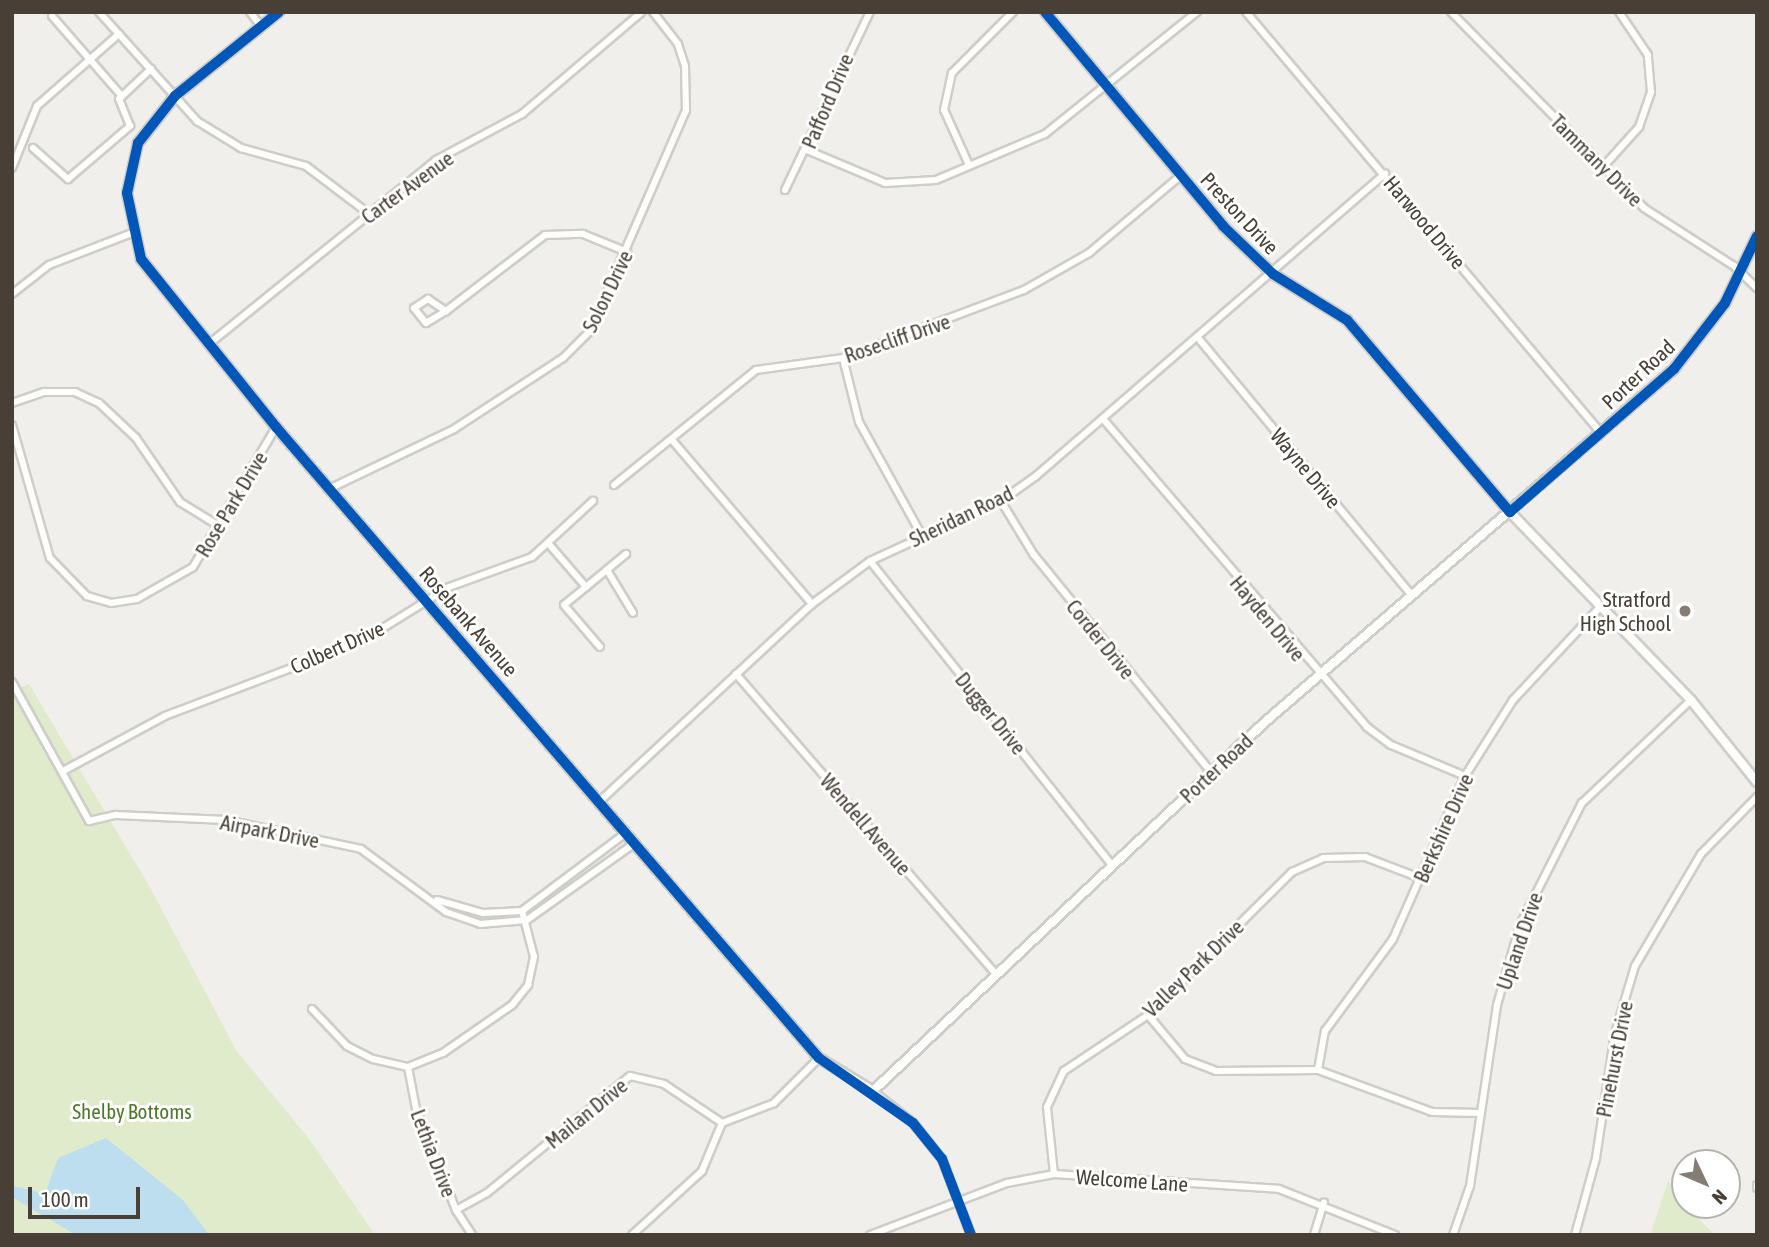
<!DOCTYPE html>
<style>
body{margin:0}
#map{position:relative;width:1769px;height:1247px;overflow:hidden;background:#f1efec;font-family:"Asap Condensed",sans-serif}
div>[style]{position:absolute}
.green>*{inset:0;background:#e0ebcc}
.water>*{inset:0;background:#bcdeee}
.roads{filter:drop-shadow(2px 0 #cfcdc9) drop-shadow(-2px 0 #cfcdc9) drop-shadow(0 2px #cfcdc9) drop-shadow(0 -2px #cfcdc9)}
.minor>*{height:6px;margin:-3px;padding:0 3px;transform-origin:3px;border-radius:3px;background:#fdfdfc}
.tertiary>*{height:8px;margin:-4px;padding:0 4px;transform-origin:4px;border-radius:4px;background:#fdfdfc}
.cycleway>*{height:10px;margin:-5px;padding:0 5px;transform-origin:5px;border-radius:5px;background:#0057b8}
.dots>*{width:19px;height:19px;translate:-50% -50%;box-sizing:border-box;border:4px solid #fff;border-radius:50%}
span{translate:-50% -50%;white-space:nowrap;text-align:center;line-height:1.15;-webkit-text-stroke:6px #fff;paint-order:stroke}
.street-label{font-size:21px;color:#484037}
.poi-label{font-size:21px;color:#484037}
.right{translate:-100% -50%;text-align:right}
.park-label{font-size:21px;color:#4e792b}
.frame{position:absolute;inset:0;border:14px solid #484037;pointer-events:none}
.north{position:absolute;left:1671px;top:1149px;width:70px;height:70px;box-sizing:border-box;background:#fff;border:2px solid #b6b3af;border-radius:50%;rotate:134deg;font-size:19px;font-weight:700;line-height:28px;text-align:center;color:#484037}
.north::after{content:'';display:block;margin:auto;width:24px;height:32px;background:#837d76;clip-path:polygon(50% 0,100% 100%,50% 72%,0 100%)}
.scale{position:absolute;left:28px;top:1187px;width:112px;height:32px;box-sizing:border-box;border:4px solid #484037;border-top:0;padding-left:9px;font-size:21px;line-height:24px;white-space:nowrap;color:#484037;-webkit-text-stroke:5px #fff;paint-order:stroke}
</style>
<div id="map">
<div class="green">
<div style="clip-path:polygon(29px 684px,151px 889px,236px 1050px,310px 1140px,375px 1235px,12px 1235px,12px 691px)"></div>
<div style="clip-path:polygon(1668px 1181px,1685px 1205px,1715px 1235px,1650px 1235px)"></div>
</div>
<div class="water">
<div style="clip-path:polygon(106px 1138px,183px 1200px,209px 1235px,76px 1235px,12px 1197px,12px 1186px,36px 1191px,43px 1199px,58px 1158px)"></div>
</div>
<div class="roads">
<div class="minor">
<div style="left:99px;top:12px;width:147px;rotate:48deg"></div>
<div style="left:197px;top:121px;width:52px;rotate:31.5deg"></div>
<div style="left:241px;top:148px;width:67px;rotate:15.5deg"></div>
<div style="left:306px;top:166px;width:78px;rotate:37.2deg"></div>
<div style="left:250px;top:12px;width:18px;rotate:52deg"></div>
<div style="left:1246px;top:12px;width:551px;rotate:49.86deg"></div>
<div style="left:1451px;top:12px;width:275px;rotate:45.4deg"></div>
<div style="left:1644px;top:208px;width:107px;rotate:32.8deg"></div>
<div style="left:1734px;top:266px;width:32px;rotate:44deg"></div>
<div style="left:52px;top:16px;width:105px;rotate:48.9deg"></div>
<div style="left:33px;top:148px;width:47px;rotate:41.5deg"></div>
<div style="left:68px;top:179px;width:82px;rotate:-40.5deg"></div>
<div style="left:130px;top:126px;width:29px;rotate:-112deg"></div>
<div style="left:119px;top:99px;width:44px;rotate:-43.2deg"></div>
<div style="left:807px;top:150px;width:85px;rotate:22.9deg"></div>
<div style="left:885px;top:183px;width:51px;rotate:-3.4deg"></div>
<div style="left:936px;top:180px;width:118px;rotate:-22.9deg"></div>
<div style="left:1045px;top:134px;width:195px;rotate:-38.8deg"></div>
<div style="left:969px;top:165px;width:60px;rotate:-114.4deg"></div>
<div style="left:944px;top:110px;width:38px;rotate:-78deg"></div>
<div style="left:952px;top:73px;width:86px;rotate:-45deg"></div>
<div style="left:1603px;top:167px;width:54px;rotate:-48deg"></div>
<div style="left:1639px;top:127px;width:37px;rotate:-71deg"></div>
<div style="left:1651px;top:92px;width:37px;rotate:-95deg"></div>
<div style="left:1648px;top:55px;width:52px;rotate:-124deg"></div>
<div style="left:12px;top:168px;width:67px;rotate:-68deg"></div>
<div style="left:37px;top:106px;width:109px;rotate:-41.3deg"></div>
<div style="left:785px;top:190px;width:197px;rotate:-64.5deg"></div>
<div style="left:12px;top:294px;width:47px;rotate:-38.1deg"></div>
<div style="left:49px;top:265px;width:89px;rotate:-21.1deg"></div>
<div style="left:446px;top:311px;width:23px;rotate:149deg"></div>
<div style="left:426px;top:323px;width:19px;rotate:-129deg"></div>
<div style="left:414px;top:308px;width:17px;rotate:-33deg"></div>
<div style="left:428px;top:299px;width:22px;rotate:34deg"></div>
<div style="left:446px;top:311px;width:125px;rotate:-37.5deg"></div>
<div style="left:545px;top:235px;width:38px;rotate:-2deg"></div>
<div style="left:583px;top:234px;width:48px;rotate:22.2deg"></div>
<div style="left:1199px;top:339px;width:334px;rotate:50.3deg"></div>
<div style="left:209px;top:344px;width:292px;rotate:-39deg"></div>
<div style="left:436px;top:160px;width:98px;rotate:-28.1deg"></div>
<div style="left:522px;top:114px;width:157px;rotate:-40.4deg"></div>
<div style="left:843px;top:358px;width:66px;rotate:76deg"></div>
<div style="left:859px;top:422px;width:128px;rotate:61deg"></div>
<div style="left:12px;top:403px;width:34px;rotate:-19deg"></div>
<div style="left:44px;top:392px;width:31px"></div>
<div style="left:75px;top:392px;width:26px;rotate:25deg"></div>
<div style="left:99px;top:403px;width:51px;rotate:43.4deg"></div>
<div style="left:136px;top:438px;width:78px;rotate:55.5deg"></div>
<div style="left:180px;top:502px;width:46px;rotate:31.6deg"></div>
<div style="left:1104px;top:420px;width:404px;rotate:49.4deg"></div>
<div style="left:1367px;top:727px;width:30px;rotate:37deg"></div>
<div style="left:1391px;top:745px;width:80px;rotate:22.7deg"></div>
<div style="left:12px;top:425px;width:138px;rotate:74.1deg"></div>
<div style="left:50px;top:558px;width:53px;rotate:45.8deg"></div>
<div style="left:87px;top:596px;width:25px;rotate:16deg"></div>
<div style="left:111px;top:603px;width:26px;rotate:-9deg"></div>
<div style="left:137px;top:599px;width:64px;rotate:-29.7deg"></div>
<div style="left:193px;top:567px;width:163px;rotate:-59.3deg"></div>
<div style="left:672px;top:440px;width:216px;rotate:49.5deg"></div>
<div style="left:614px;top:485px;width:183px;rotate:-39deg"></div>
<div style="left:756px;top:370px;width:88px;rotate:-7.9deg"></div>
<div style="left:843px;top:358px;width:193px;rotate:-20.6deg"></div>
<div style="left:1024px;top:290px;width:75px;rotate:-29.6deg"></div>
<div style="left:1089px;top:253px;width:119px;rotate:-40.2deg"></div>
<div style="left:331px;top:488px;width:136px;rotate:-25.6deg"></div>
<div style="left:454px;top:429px;width:130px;rotate:-33.1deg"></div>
<div style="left:563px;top:358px;width:38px;rotate:-45deg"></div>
<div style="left:590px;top:331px;width:241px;rotate:-66.5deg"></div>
<div style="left:686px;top:110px;width:44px;rotate:-91.3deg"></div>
<div style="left:685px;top:66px;width:23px;rotate:-108deg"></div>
<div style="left:678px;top:44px;width:41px;rotate:-128deg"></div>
<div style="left:1001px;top:501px;width:63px;rotate:58.6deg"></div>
<div style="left:1034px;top:555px;width:280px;rotate:50.8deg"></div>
<div style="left:548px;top:543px;width:58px;rotate:49.2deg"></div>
<div style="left:586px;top:587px;width:52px;rotate:-39.5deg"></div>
<div style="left:870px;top:561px;width:389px;rotate:51.5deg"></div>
<div style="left:607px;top:570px;width:50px;rotate:58.8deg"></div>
<div style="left:586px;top:587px;width:28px;rotate:141deg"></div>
<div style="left:564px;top:605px;width:55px;rotate:49.4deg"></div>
<div style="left:736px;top:674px;width:397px;rotate:49.1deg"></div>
<div style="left:12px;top:682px;width:159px;rotate:61deg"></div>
<div style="left:89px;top:821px;width:28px;rotate:-13deg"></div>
<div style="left:116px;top:815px;width:110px;rotate:2.6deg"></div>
<div style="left:226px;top:820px;width:138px;rotate:12.1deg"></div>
<div style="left:361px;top:849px;width:106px;rotate:36.5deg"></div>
<div style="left:446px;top:912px;width:36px;rotate:19deg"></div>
<div style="left:480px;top:924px;width:47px;rotate:-4.9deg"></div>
<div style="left:527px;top:920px;width:133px;rotate:-35.5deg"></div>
<div style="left:65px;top:770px;width:114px;rotate:-28.4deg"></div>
<div style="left:165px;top:716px;width:211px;rotate:-20.8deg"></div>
<div style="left:362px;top:641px;width:102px;rotate:-31.8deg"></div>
<div style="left:449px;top:587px;width:88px;rotate:-19.9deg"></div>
<div style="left:532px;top:557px;width:83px;rotate:-42.6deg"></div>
<div style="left:600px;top:801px;width:289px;rotate:-42.9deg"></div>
<div style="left:812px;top:604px;width:72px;rotate:-36.6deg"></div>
<div style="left:870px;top:561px;width:144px;rotate:-24.6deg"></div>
<div style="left:1001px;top:501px;width:43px;rotate:-35.5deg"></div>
<div style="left:1036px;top:476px;width:462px;rotate:-40.9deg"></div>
<div style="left:437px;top:900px;width:48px;rotate:15.8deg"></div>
<div style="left:483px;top:913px;width:39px;rotate:-3deg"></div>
<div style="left:522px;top:911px;width:130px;rotate:-36.9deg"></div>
<div style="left:312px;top:1009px;width:51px;rotate:46.6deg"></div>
<div style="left:347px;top:1046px;width:29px;rotate:27deg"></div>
<div style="left:373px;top:1059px;width:36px;rotate:13deg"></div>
<div style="left:408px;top:1067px;width:38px;rotate:-22deg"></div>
<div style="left:443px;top:1053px;width:84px;rotate:-34.8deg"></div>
<div style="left:512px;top:1005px;width:26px;rotate:-51deg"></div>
<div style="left:528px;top:985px;width:29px;rotate:-78deg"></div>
<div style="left:534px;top:957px;width:48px;rotate:-104.6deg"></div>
<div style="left:1148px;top:1015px;width:57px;rotate:49.9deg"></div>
<div style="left:1185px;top:1059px;width:33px;rotate:21deg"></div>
<div style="left:1216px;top:1071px;width:102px;rotate:-0.6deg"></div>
<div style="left:1318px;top:1070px;width:121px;rotate:20.2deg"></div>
<div style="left:1432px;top:1112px;width:48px;rotate:1.2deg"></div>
<div style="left:408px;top:1067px;width:43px;rotate:79.2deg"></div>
<div style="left:416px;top:1109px;width:109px;rotate:68.4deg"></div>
<div style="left:456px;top:1210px;width:30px;rotate:57deg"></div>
<div style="left:1318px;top:1070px;width:40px;rotate:-80deg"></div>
<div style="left:1325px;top:1031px;width:114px;rotate:-53.5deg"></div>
<div style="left:1393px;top:939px;width:178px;rotate:-66.2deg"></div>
<div style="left:1465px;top:776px;width:90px;rotate:-57.7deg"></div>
<div style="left:1513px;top:700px;width:129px;rotate:-46.9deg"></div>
<div style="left:873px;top:1091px;width:51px;rotate:38.7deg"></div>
<div style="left:913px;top:1123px;width:46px;rotate:51.1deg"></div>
<div style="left:942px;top:1159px;width:81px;rotate:69.1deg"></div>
<div style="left:1054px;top:1174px;width:67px;rotate:-96deg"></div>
<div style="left:1047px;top:1107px;width:40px;rotate:-65deg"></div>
<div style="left:1064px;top:1071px;width:101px;rotate:-33.7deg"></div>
<div style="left:1148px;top:1015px;width:203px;rotate:-44.8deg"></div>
<div style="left:1292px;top:872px;width:34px;rotate:-24deg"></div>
<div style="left:1323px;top:858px;width:42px;rotate:-1.4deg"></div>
<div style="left:1365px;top:857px;width:59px;rotate:20.9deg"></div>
<div style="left:1757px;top:1185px;width:3px;rotate:90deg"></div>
<div style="left:456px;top:1210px;width:35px;rotate:-29deg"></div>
<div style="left:487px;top:1193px;width:185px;rotate:-39.3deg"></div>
<div style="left:630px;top:1076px;width:35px;rotate:13deg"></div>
<div style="left:664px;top:1084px;width:70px;rotate:33.9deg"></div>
<div style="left:632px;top:1235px;width:95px;rotate:-42.4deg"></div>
<div style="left:702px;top:1171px;width:52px;rotate:-67.4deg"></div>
<div style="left:722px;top:1123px;width:56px;rotate:-21deg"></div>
<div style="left:774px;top:1103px;width:64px;rotate:-45deg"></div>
<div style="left:870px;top:1235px;width:147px;rotate:-20.8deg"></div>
<div style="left:1007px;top:1183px;width:48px;rotate:-10.8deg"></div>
<div style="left:1054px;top:1174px;width:225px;rotate:3.8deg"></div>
<div style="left:1279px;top:1189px;width:125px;rotate:21.6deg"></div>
<div style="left:1314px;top:1235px;width:34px;rotate:-73deg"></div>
<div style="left:1453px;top:1235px;width:52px;rotate:-70.9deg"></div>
<div style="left:1470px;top:1186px;width:183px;rotate:-81.5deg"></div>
<div style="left:1497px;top:1005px;width:83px;rotate:-74deg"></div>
<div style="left:1520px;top:925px;width:137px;rotate:-63.1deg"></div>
<div style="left:1582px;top:803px;width:150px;rotate:-43.4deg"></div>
<div style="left:1575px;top:1235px;width:80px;rotate:-74.7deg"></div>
<div style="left:1596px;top:1158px;width:126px;rotate:-81.4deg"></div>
<div style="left:1615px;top:1033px;width:70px;rotate:-73.4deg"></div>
<div style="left:1635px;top:966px;width:130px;rotate:-59.5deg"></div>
<div style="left:1701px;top:854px;width:80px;rotate:-45.5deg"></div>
</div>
<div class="tertiary">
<div style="left:279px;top:12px;width:134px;rotate:141.1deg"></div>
<div style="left:175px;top:96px;width:60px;rotate:128.2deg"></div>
<div style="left:138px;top:143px;width:51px;rotate:102.4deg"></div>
<div style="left:127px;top:193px;width:67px;rotate:78deg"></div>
<div style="left:141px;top:259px;width:216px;rotate:51.2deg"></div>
<div style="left:276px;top:427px;width:832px;rotate:49.29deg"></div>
<div style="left:819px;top:1058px;width:63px;rotate:31.4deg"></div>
<div style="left:873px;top:1091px;width:538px;rotate:-43.27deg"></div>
<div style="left:1265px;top:722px;width:540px;rotate:-40.8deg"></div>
<div style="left:1674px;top:369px;width:83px;rotate:-52.3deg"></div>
<div style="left:1725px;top:303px;width:74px;rotate:-64.5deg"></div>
<div style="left:1045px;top:12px;width:278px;rotate:50.2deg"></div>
<div style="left:1223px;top:226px;width:69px;rotate:43.8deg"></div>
<div style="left:1273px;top:274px;width:87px;rotate:31.9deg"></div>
<div style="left:1347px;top:320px;width:252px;rotate:49.7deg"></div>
<div style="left:1510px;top:512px;width:261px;rotate:46.1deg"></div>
<div style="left:1691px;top:700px;width:105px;rotate:51.2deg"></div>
</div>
</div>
<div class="cycleway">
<div style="left:279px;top:12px;width:134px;rotate:141.1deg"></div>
<div style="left:175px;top:96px;width:60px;rotate:128.2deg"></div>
<div style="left:138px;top:143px;width:51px;rotate:102.4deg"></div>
<div style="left:127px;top:193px;width:67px;rotate:78deg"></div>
<div style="left:141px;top:259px;width:216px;rotate:51.2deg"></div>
<div style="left:276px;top:427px;width:832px;rotate:49.29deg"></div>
<div style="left:819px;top:1058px;width:114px;rotate:34.7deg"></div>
<div style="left:913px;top:1123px;width:46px;rotate:51.1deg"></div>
<div style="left:942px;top:1159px;width:81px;rotate:69.1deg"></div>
<div style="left:1045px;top:12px;width:278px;rotate:50.2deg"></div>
<div style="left:1223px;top:226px;width:69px;rotate:43.8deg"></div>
<div style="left:1273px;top:274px;width:87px;rotate:31.9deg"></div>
<div style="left:1347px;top:320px;width:252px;rotate:49.7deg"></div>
<div style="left:1510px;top:512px;width:218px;rotate:-41.1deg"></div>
<div style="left:1674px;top:369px;width:83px;rotate:-52.3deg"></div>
<div style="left:1725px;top:303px;width:74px;rotate:-64.5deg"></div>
</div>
<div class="dots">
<div style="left:1685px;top:611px;background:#837d76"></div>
</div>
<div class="street-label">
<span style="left:827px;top:101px;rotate:-67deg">Pafford Drive</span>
<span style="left:1597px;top:160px;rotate:45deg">Tammany Drive</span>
<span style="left:407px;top:187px;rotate:-36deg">Carter Avenue</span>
<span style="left:1240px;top:213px;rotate:47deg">Preston Drive</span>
<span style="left:1425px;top:222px;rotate:50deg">Harwood Drive</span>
<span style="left:607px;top:291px;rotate:-64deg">Solon Drive</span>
<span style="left:897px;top:338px;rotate:-19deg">Rosecliff Drive</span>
<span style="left:1638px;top:374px;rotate:-43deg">Porter Road</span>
<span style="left:1306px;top:468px;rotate:50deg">Wayne Drive</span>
<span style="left:231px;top:504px;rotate:-59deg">Rose Park Drive</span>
<span style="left:961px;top:516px;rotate:-26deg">Sheridan Road</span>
<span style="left:1268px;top:618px;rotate:50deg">Hayden Drive</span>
<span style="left:469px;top:621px;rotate:49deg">Rosebank Avenue</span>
<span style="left:1101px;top:639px;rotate:51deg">Corder Drive</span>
<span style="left:337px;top:647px;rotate:-24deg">Colbert Drive</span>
<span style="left:991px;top:713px;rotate:51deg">Dugger Drive</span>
<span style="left:1216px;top:768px;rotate:-43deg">Porter Road</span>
<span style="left:866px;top:824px;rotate:49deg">Wendell Avenue</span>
<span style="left:1443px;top:828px;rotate:-66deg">Berkshire Drive</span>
<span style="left:270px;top:831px;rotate:11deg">Airpark Drive</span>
<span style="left:1519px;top:941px;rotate:-71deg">Upland Drive</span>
<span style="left:1193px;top:968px;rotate:-44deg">Valley Park Drive</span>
<span style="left:1614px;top:1059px;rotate:-79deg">Pinehurst Drive</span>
<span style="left:586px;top:1113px;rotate:-39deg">Mailan Drive</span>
<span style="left:434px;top:1153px;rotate:69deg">Lethia Drive</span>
<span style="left:1132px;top:1180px;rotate:4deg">Welcome Lane</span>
</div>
<div class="poi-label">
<span class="right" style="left:1671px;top:611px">Stratford<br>High School</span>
</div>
<div class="park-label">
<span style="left:132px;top:1111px">Shelby Bottoms</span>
</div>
<div class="frame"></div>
<div class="north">N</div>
<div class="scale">100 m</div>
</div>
